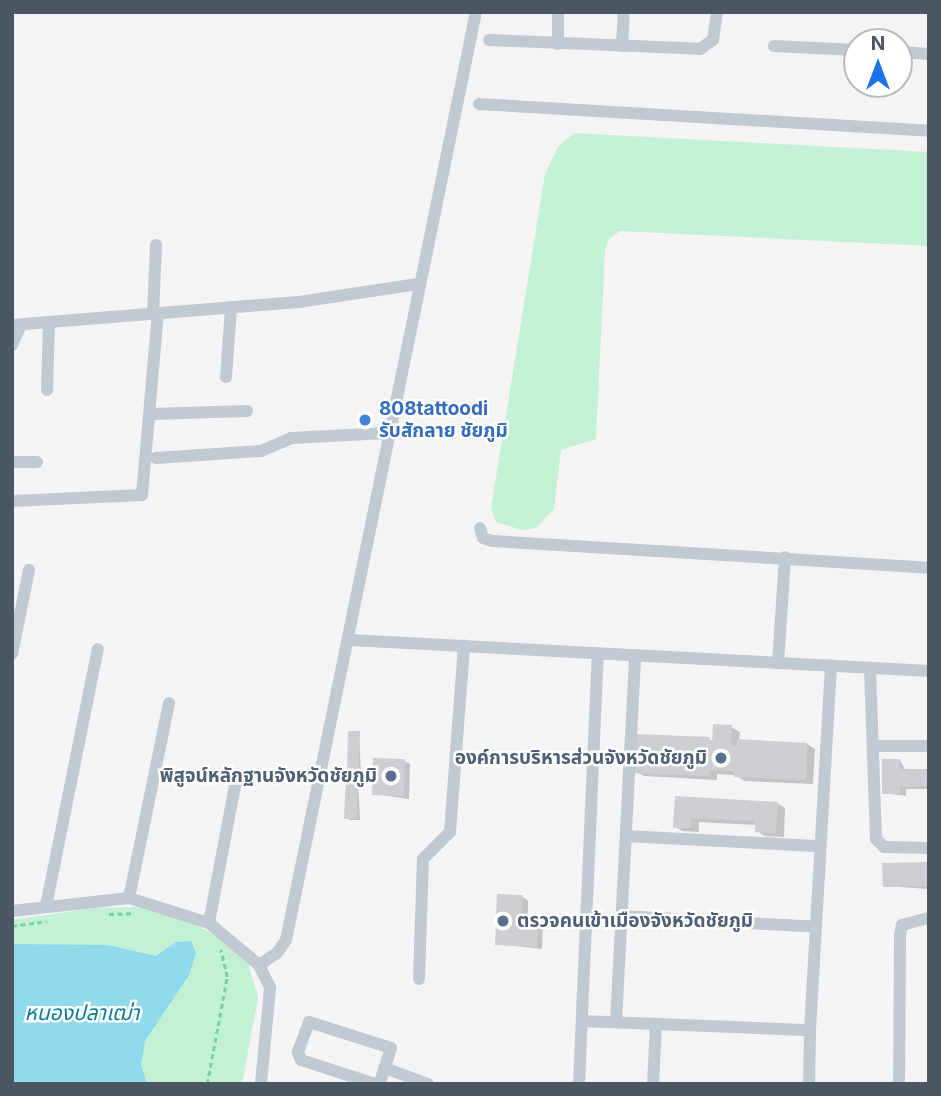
<!DOCTYPE html>
<meta charset="utf-8">
<style>
body{margin:0}
#map{position:relative;width:941px;height:1096px;overflow:hidden;background:#f5f3f3;font-family:Inter,"Noto Sans Thai",sans-serif}
div>[style]{position:absolute}
.green>*{inset:0;background:#c3f1d5}
.water>*{inset:0;background:#90daee}
.shadow>*{inset:0;background:#0003}
.building>*{inset:0;background:#cdcfd5}
.path>*{height:2.5px;margin-top:-1.25px;transform-origin:0;background:repeating-linear-gradient(90deg,#7ad0a6 0 5px,transparent 0 8.5px)}
.minor>*{height:12px;margin:-6px;padding:0 6px;transform-origin:6px;border-radius:6px;background:#c1cad2}
.dots>*{width:19px;height:19px;translate:-50% -50%;box-sizing:border-box;border:4px solid #fff;border-radius:50%}
span{translate:-50% -50%;white-space:nowrap;text-align:center;line-height:1.15;-webkit-text-stroke:5px #fff;paint-order:stroke}
.shop-label{font-size:19px;color:#366cbe;font-weight:700}
.left{translate:0 -50%;text-align:left}
.service-label{font-size:19px;color:#4e5e75;font-weight:700}
.right{translate:-100% -50%;text-align:right}
.water-label{font-size:21px;color:#0c7c9b;font-style:italic}
.frame{position:absolute;inset:0;border:14px solid #4a5661;pointer-events:none}
.north{position:absolute;left:843px;top:28px;width:70px;height:70px;box-sizing:border-box;background:#fff;border:2px solid #b7bbc0;border-radius:50%;rotate:0deg;font-size:19px;font-weight:700;line-height:28px;text-align:center;color:#4a5661}
.north::after{content:'';display:block;margin:auto;width:24px;height:32px;background:#1a73e8;clip-path:polygon(50% 0,100% 100%,50% 72%,0 100%)}
</style>
<div id="map">
<div class="green">
<div style="clip-path:polygon(574px 133px,929px 152px,929px 246px,620px 231px,609px 239px,605px 251px,596px 439px,561px 450px,554px 509px,536px 528px,522px 530px,496px 522px,491px 508px,545px 174px,558px 147px)"></div>
<div style="clip-path:polygon(135px 907px,180px 917px,220px 937px,248px 962px,258px 998px,242px 1084px,12px 1084px,12px 920px,94px 908px)"></div>
</div>
<div class="water">
<div style="clip-path:polygon(191px 941px,196px 953px,189px 975px,145px 1041px,141px 1065px,147px 1084px,12px 1084px,12px 944px,108px 945px,156px 956px,176px 942px)"></div>
</div>
<div class="shadow">
<div style="clip-path:polygon(731px 727px,740px 732px,739px 741px,807px 744px,815px 749px,813px 784px,744px 781px,736px 775px,717px 774px,717px 780px,644px 776px,636px 772px,708px 739px,714px 742px)"></div>
<div style="clip-path:polygon(359px 733px,361px 774px,352px 774px,348px 772px)"></div>
<div style="clip-path:polygon(900px 760px,906px 771px,928px 771px,929px 761px,929px 793px,929px 789px,906px 789px,906px 796px,884px 793px)"></div>
<div style="clip-path:polygon(404px 761px,410px 764px,409px 799px,374px 794px)"></div>
<div style="clip-path:polygon(358px 779px,360px 820px,350px 820px,346px 818px)"></div>
<div style="clip-path:polygon(677px 798px,777px 803px,785px 808px,784px 837px,765px 836px,757px 831px,757px 825px,699px 822px,699px 832px,683px 831px,675px 827px)"></div>
<div style="clip-path:polygon(929px 864px,929px 889px,885px 886px)"></div>
<div style="clip-path:polygon(523px 897px,528px 901px,528px 917px,543px 920px,542px 949px,497px 944px)"></div>
</div>
<div class="building">
<div style="clip-path:polygon(713px 724px,732px 725px,731px 745px,736px 746px,737px 739px,807px 743px,806px 780px,734px 777px,734px 771px,709px 770px,709px 776px,634px 773px,636px 734px,709px 737px,712px 744px)"></div>
<div style="clip-path:polygon(348px 731px,360px 731px,358px 773px,347px 773px)"></div>
<div style="clip-path:polygon(373px 758px,405px 759px,404px 796px,372px 795px)"></div>
<div style="clip-path:polygon(882px 759px,900px 759px,900px 769px,929px 769px,929px 786px,900px 787px,900px 794px,882px 794px)"></div>
<div style="clip-path:polygon(346px 777px,358px 778px,357px 819px,344px 819px)"></div>
<div style="clip-path:polygon(675px 796px,778px 802px,776px 833px,755px 832px,755px 821px,691px 818px,691px 828px,673px 828px)"></div>
<div style="clip-path:polygon(929px 862px,929px 886px,883px 887px,882px 863px)"></div>
<div style="clip-path:polygon(497px 894px,523px 895px,522px 915px,538px 915px,537px 947px,495px 945px)"></div>
</div>
<div class="path">
<div style="left:109px;top:914px;width:25px;rotate:-2deg"></div>
<div style="left:12px;top:926px;width:35px;rotate:-8deg"></div>
<div style="left:207px;top:1084px;width:109px;rotate:-79.4deg"></div>
<div style="left:227px;top:977px;width:28px;rotate:-103deg"></div>
</div>
<div class="minor">
<div style="left:489px;top:40px;width:211px;rotate:2.4deg"></div>
<div style="left:700px;top:49px;width:16px;rotate:-35deg"></div>
<div style="left:713px;top:40px;width:28px;rotate:-82deg"></div>
<div style="left:558px;top:44px;width:32px;rotate:-90deg"></div>
<div style="left:622px;top:46px;width:34px;rotate:-87deg"></div>
<div style="left:774px;top:46px;width:83px;rotate:2.8deg"></div>
<div style="left:899px;top:52px;width:30px;rotate:4deg"></div>
<div style="left:479px;top:104px;width:451px;rotate:3.4deg"></div>
<div style="left:153px;top:314px;width:69px;rotate:-87.5deg"></div>
<div style="left:12px;top:325px;width:288px;rotate:-4.6deg"></div>
<div style="left:299px;top:302px;width:120px;rotate:-8.6deg"></div>
<div style="left:12px;top:345px;width:22px;rotate:-66deg"></div>
<div style="left:226px;top:377px;width:70px;rotate:-85.9deg"></div>
<div style="left:47px;top:390px;width:68px;rotate:-88.3deg"></div>
<div style="left:150px;top:414px;width:97px;rotate:-1.8deg"></div>
<div style="left:156px;top:458px;width:105px;rotate:-3.8deg"></div>
<div style="left:261px;top:451px;width:33px;rotate:-23deg"></div>
<div style="left:291px;top:438px;width:95px;rotate:-3deg"></div>
<div style="left:12px;top:462px;width:25px"></div>
<div style="left:12px;top:501px;width:130px;rotate:-2.6deg"></div>
<div style="left:142px;top:495px;width:183px;rotate:-85deg"></div>
<div style="left:480px;top:528px;width:10px;rotate:73deg"></div>
<div style="left:483px;top:538px;width:10px;rotate:17deg"></div>
<div style="left:493px;top:541px;width:437px;rotate:3.5deg"></div>
<div style="left:350px;top:640px;width:580px;rotate:3.06deg"></div>
<div style="left:12px;top:654px;width:86px;rotate:-78.6deg"></div>
<div style="left:778px;top:663px;width:106px;rotate:-86.2deg"></div>
<div style="left:870px;top:668px;width:171px;rotate:88deg"></div>
<div style="left:876px;top:839px;width:11px;rotate:45deg"></div>
<div style="left:884px;top:847px;width:45px;rotate:1.3deg"></div>
<div style="left:873px;top:746px;width:56px"></div>
<div style="left:626px;top:836px;width:194px;rotate:3deg"></div>
<div style="left:129px;top:898px;width:199px;rotate:-78.4deg"></div>
<div style="left:46px;top:906px;width:262px;rotate:-78.6deg"></div>
<div style="left:12px;top:911px;width:118px;rotate:-6.3deg"></div>
<div style="left:129px;top:898px;width:84px;rotate:17.4deg"></div>
<div style="left:209px;top:923px;width:65px;rotate:40deg"></div>
<div style="left:259px;top:965px;width:25px;rotate:64deg"></div>
<div style="left:270px;top:988px;width:96px;rotate:95.4deg"></div>
<div style="left:622px;top:916px;width:194px;rotate:3.2deg"></div>
<div style="left:209px;top:923px;width:151px;rotate:-79.3deg"></div>
<div style="left:259px;top:965px;width:22px;rotate:-34deg"></div>
<div style="left:277px;top:953px;width:16px;rotate:-55deg"></div>
<div style="left:286px;top:940px;width:947px;rotate:-78.43deg"></div>
<div style="left:419px;top:979px;width:120px;rotate:-88.1deg"></div>
<div style="left:423px;top:859px;width:38px;rotate:-45deg"></div>
<div style="left:450px;top:832px;width:187px;rotate:-85.7deg"></div>
<div style="left:582px;top:1021px;width:228px;rotate:2.3deg"></div>
<div style="left:810px;top:1030px;width:365px;rotate:-86.7deg"></div>
<div style="left:616px;top:1022px;width:366px;rotate:-87deg"></div>
<div style="left:385px;top:1068px;width:46px;rotate:20.4deg"></div>
<div style="left:375px;top:1084px;width:78px;rotate:-162deg"></div>
<div style="left:301px;top:1060px;width:9px;rotate:-111deg"></div>
<div style="left:298px;top:1052px;width:32px;rotate:-70deg"></div>
<div style="left:309px;top:1022px;width:86px;rotate:17.6deg"></div>
<div style="left:391px;top:1048px;width:38px;rotate:108deg"></div>
<div style="left:579px;top:1084px;width:430px;rotate:-87.5deg"></div>
<div style="left:653px;top:1084px;width:60px;rotate:-87.1deg"></div>
<div style="left:809px;top:1084px;width:54px;rotate:-88.9deg"></div>
<div style="left:899px;top:1084px;width:149px;rotate:-89.6deg"></div>
<div style="left:900px;top:935px;width:10px;rotate:-79deg"></div>
<div style="left:902px;top:925px;width:28px;rotate:-15deg"></div>
</div>
<div class="dots">
<div style="left:365px;top:420px;background:#3f7fe0"></div>
<div style="left:721px;top:758px;background:#5c6f8a"></div>
<div style="left:391px;top:776px;background:#5c6f8a"></div>
<div style="left:503px;top:921px;background:#5c6f8a"></div>
</div>
<div class="shop-label">
<span class="left" style="left:379px;top:420px">808tattoodi<br>รับสักลาย ชัยภูมิ</span>
</div>
<div class="service-label">
<span class="right" style="left:707px;top:758px">องค์การบริหารส่วนจังหวัดชัยภูมิ</span>
<span class="right" style="left:377px;top:776px">พิสูจน์หลักฐานจังหวัดชัยภูมิ</span>
<span class="left" style="left:517px;top:921px">ตรวจคนเข้าเมืองจังหวัดชัยภูมิ</span>
</div>
<div class="water-label">
<span style="left:82px;top:1013px">หนองปลาเฒ่า</span>
</div>
<div class="frame"></div>
<div class="north">N</div>
</div>
